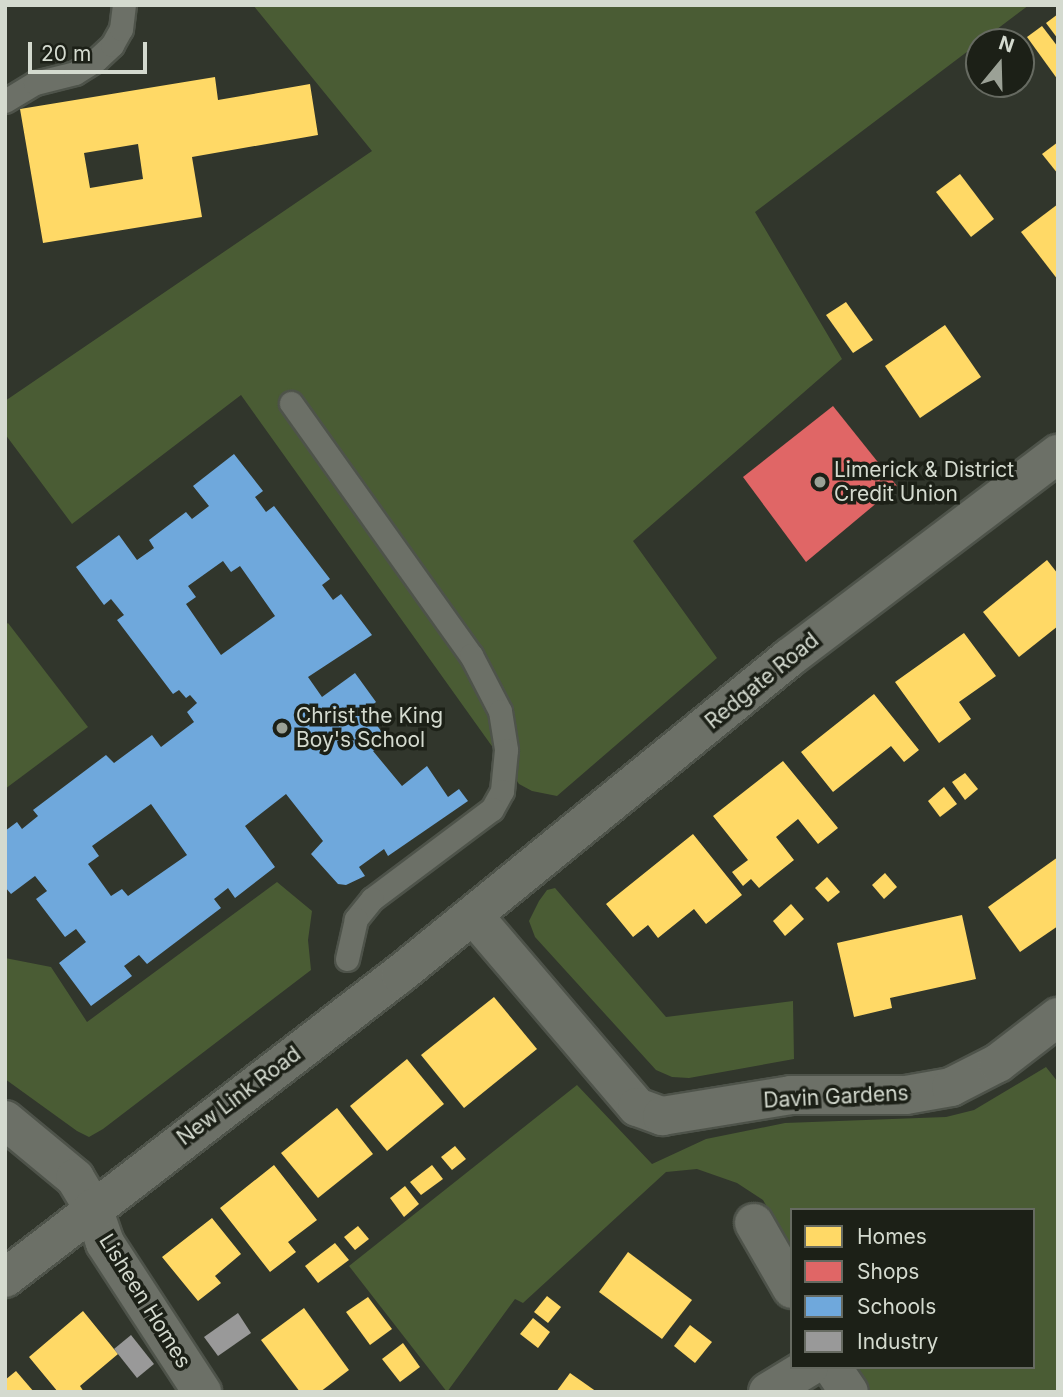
<!DOCTYPE html>
<style>
body{margin:0}
#map{position:relative;width:1063px;height:1397px;overflow:hidden;background:#31362c;font-family:Inter,sans-serif}
div>[style]{position:absolute}
.green>*{inset:0;background:#4a5c34}
.homes>*{inset:0;background:#ffd966}
.shops>*{inset:0;background:#e06666}
.schools>*{inset:0;background:#6fa8dc}
.industry>*{inset:0;background:#999}
.roads{filter:drop-shadow(2px 0 #4e534a) drop-shadow(-2px 0 #4e534a) drop-shadow(0 2px #4e534a) drop-shadow(0 -2px #4e534a)}
.service>*{height:23px;margin:-11.5px;padding:0 11.5px;transform-origin:11.5px;border-radius:11.5px;background:#6c7067}
.minor>*{height:38px;margin:-19px;padding:0 19px;transform-origin:19px;border-radius:19px;background:#6c7067}
.dots>*{width:19px;height:19px;translate:-50% -50%;box-sizing:border-box;border:4px solid #1c2017;border-radius:50%}
span{translate:-50% -50%;white-space:nowrap;text-align:center;line-height:1.15;-webkit-text-stroke:7px #1c2017;paint-order:stroke}
.poi-label{font-size:21px;color:#d4dacf}
.left{translate:0 -50%;text-align:left}
.street-label{font-size:21px;color:#d4dacf}
.frame{position:absolute;inset:0;border:7px solid #d4dacf;pointer-events:none}
.legend{position:absolute;left:790px;top:1208px;width:245px;height:161px;box-sizing:border-box;background:#1c2017;border:2px solid #666a61;margin:0;padding:9px 12px;list-style:none;font-size:21px;color:#d4dacf}
.legend li{display:flex;align-items:center;gap:14px;height:35px}
.legend b{width:35px;border:2px solid #666a61}
.north{position:absolute;left:965px;top:28px;width:70px;height:70px;box-sizing:border-box;background:#1c2017;border:2px solid #666a61;border-radius:50%;rotate:19deg;font-size:19px;font-weight:700;line-height:28px;text-align:center;color:#d4dacf}
.north::after{content:'';display:block;margin:auto;width:24px;height:32px;background:#9ba196;clip-path:polygon(50% 0,100% 100%,50% 72%,0 100%)}
.scale{position:absolute;left:28px;top:42px;width:119px;height:32px;box-sizing:border-box;border:4px solid #d4dacf;border-top:0;padding-left:9px;font-size:21px;line-height:24px;white-space:nowrap;color:#d4dacf;-webkit-text-stroke:5px #1c2017;paint-order:stroke}
</style>
<div id="map">
<div class="green">
<div style="clip-path:polygon(253px 5px,1029px 5px,755px 212px,842px 359px,633px 541px,717px 658px,557px 796px,532px 791px,519px 784px,241px 395px,72px 524px,5px 434px,5px 401px,372px 151px)"></div>
<div style="clip-path:polygon(8px 623px,88px 727px,5px 789px,5px 625px)"></div>
<div style="clip-path:polygon(277px 882px,312px 911px,308px 940px,311px 970px,103px 1129px,89px 1137px,77px 1131px,5px 1079px,5px 958px,51px 967px,87px 1022px)"></div>
<div style="clip-path:polygon(555px 888px,666px 1017px,793px 1001px,794px 1059px,689px 1078px,672px 1077px,656px 1070px,535px 937px,529px 921px,539px 901px,547px 890px)"></div>
<div style="clip-path:polygon(1046px 1067px,1058px 1082px,1058px 1392px,871px 1392px,857px 1367px,1033px 1367px,1033px 1210px,792px 1210px,792px 1251px,763px 1200px,737px 1183px,697px 1169px,666px 1172px,523px 1303px,515px 1299px,447px 1392px,349px 1266px,577px 1085px,652px 1164px,706px 1139px,785px 1123px,946px 1117px,974px 1110px)"></div>
</div>
<div class="homes">
<div style="clip-path:polygon(1058px 14px,1058px 39px,1046px 23px)"></div>
<div style="clip-path:polygon(1042px 26px,1058px 47px,1058px 80px,1027px 37px)"></div>
<div style="clip-path:polygon(evenodd,215px 77px,218px 100px,310px 84px,318px 135px,192px 157px,202px 217px,43px 243px,20px 109px,215px 77px,138px 144px,143px 179px,90px 188px,84px 153px,138px 144px)"></div>
<div style="clip-path:polygon(1058px 142px,1058px 174px,1042px 154px)"></div>
<div style="clip-path:polygon(960px 174px,994px 219px,971px 237px,936px 192px)"></div>
<div style="clip-path:polygon(1058px 204px,1058px 280px,1021px 232px)"></div>
<div style="clip-path:polygon(846px 302px,873px 340px,853px 353px,826px 315px)"></div>
<div style="clip-path:polygon(945px 325px,981px 377px,920px 418px,885px 366px)"></div>
<div style="clip-path:polygon(1047px 560px,1058px 574px,1058px 626px,1019px 657px,983px 612px)"></div>
<div style="clip-path:polygon(964px 633px,996px 676px,959px 702px,971px 719px,939px 743px,895px 682px)"></div>
<div style="clip-path:polygon(874px 694px,919px 750px,904px 762px,891px 746px,833px 792px,801px 752px)"></div>
<div style="clip-path:polygon(783px 761px,838px 828px,818px 844px,798px 819px,776px 837px,794px 860px,759px 888px,751px 879px,743px 886px,732px 872px,748px 860px,713px 816px)"></div>
<div style="clip-path:polygon(965px 773px,978px 789px,965px 800px,952px 782px)"></div>
<div style="clip-path:polygon(944px 787px,957px 804px,940px 817px,928px 801px)"></div>
<div style="clip-path:polygon(693px 834px,742px 895px,706px 924px,694px 909px,658px 938px,648px 925px,633px 937px,606px 904px)"></div>
<div style="clip-path:polygon(1058px 857px,1058px 926px,1020px 952px,988px 907px)"></div>
<div style="clip-path:polygon(885px 873px,897px 887px,884px 899px,872px 885px)"></div>
<div style="clip-path:polygon(827px 877px,840px 892px,828px 902px,815px 888px)"></div>
<div style="clip-path:polygon(791px 904px,804px 919px,785px 936px,773px 921px)"></div>
<div style="clip-path:polygon(962px 915px,976px 979px,890px 998px,892px 1008px,854px 1017px,837px 943px)"></div>
<div style="clip-path:polygon(494px 997px,537px 1049px,464px 1108px,421px 1055px)"></div>
<div style="clip-path:polygon(407px 1059px,444px 1104px,387px 1151px,350px 1106px)"></div>
<div style="clip-path:polygon(337px 1108px,373px 1154px,318px 1198px,281px 1153px)"></div>
<div style="clip-path:polygon(455px 1146px,466px 1159px,452px 1170px,441px 1157px)"></div>
<div style="clip-path:polygon(274px 1165px,317px 1220px,288px 1242px,296px 1252px,270px 1272px,220px 1208px)"></div>
<div style="clip-path:polygon(432px 1165px,443px 1179px,421px 1195px,410px 1182px)"></div>
<div style="clip-path:polygon(405px 1186px,419px 1204px,404px 1217px,390px 1198px)"></div>
<div style="clip-path:polygon(212px 1218px,241px 1254px,215px 1276px,221px 1283px,198px 1301px,162px 1257px)"></div>
<div style="clip-path:polygon(358px 1226px,369px 1239px,355px 1250px,344px 1237px)"></div>
<div style="clip-path:polygon(335px 1243px,349px 1260px,318px 1283px,305px 1266px)"></div>
<div style="clip-path:polygon(628px 1252px,692px 1300px,662px 1339px,599px 1292px)"></div>
<div style="clip-path:polygon(547px 1296px,561px 1307px,548px 1323px,534px 1312px)"></div>
<div style="clip-path:polygon(368px 1297px,392px 1329px,370px 1345px,346px 1312px)"></div>
<div style="clip-path:polygon(304px 1308px,349px 1370px,320px 1392px,300px 1392px,261px 1340px)"></div>
<div style="clip-path:polygon(83px 1311px,118px 1354px,80px 1386px,84px 1392px,58px 1392px,29px 1357px)"></div>
<div style="clip-path:polygon(533px 1318px,550px 1332px,538px 1348px,520px 1334px)"></div>
<div style="clip-path:polygon(690px 1325px,712px 1342px,695px 1363px,674px 1346px)"></div>
<div style="clip-path:polygon(403px 1343px,420px 1367px,400px 1382px,382px 1359px)"></div>
<div style="clip-path:polygon(16px 1371px,34px 1392px,5px 1392px,5px 1380px)"></div>
<div style="clip-path:polygon(570px 1373px,597px 1392px,556px 1392px)"></div>
</div>
<div class="shops">
<div style="clip-path:polygon(833px 406px,897px 486px,806px 562px,743px 477px)"></div>
</div>
<div class="schools">
<div style="clip-path:polygon(evenodd,234px 454px,263px 491px,255px 497px,266px 512px,274px 506px,330px 579px,322px 585px,333px 600px,341px 594px,372px 635px,308px 677px,322px 697px,355px 673px,376px 702px,366px 711px,388px 740px,373px 751px,402px 786px,427px 766px,448px 797px,459px 789px,468px 801px,388px 856px,384px 849px,359px 867px,365px 876px,346px 885px,338px 884px,311px 854px,323px 841px,286px 794px,245px 826px,275px 867px,235px 898px,228px 888px,214px 899px,221px 908px,147px 964px,139px 955px,124px 966px,132px 976px,91px 1006px,59px 963px,86px 942px,76px 929px,65px 937px,36px 899px,47px 891px,35px 876px,11px 894px,5px 887px,5px 831px,17px 822px,22px 829px,38px 816px,33px 810px,106px 755px,114px 763px,152px 735px,161px 747px,194px 722px,187px 712px,197px 703px,190px 695px,186px 698px,179px 690px,173px 694px,117px 620px,124px 615px,111px 599px,104px 605px,76px 567px,119px 535px,137px 560px,154px 548px,149px 540px,186px 512px,192px 519px,209px 506px,193px 486px,234px 454px,223px 561px,231px 572px,240px 566px,275px 616px,221px 655px,186px 604px,196px 597px,188px 586px,223px 561px,234px 454px,151px 804px,187px 855px,128px 896px,122px 889px,111px 896px,88px 864px,99px 856px,92px 846px,151px 804px)"></div>
</div>
<div class="industry">
<div style="clip-path:polygon(238px 1313px,251px 1333px,218px 1356px,204px 1337px)"></div>
<div style="clip-path:polygon(131px 1335px,154px 1364px,137px 1378px,114px 1349px)"></div>
</div>
<div class="roads">
<div class="service">
<div style="left:5px;top:101px;width:35px;rotate:-31deg"></div>
<div style="left:35px;top:83px;width:41px;rotate:-14deg"></div>
<div style="left:75px;top:73px;width:25px;rotate:-32deg"></div>
<div style="left:96px;top:60px;width:22px;rotate:-43deg"></div>
<div style="left:112px;top:45px;width:18px;rotate:-61deg"></div>
<div style="left:121px;top:29px;width:24px;rotate:-83deg"></div>
<div style="left:291px;top:403px;width:310px;rotate:54.5deg"></div>
<div style="left:471px;top:655px;width:63px;rotate:62.6deg"></div>
<div style="left:500px;top:711px;width:39px;rotate:81deg"></div>
<div style="left:506px;top:750px;width:41px;rotate:95.6deg"></div>
<div style="left:502px;top:791px;width:21px;rotate:119deg"></div>
<div style="left:492px;top:809px;width:150px;rotate:143.1deg"></div>
<div style="left:372px;top:899px;width:26px;rotate:129deg"></div>
<div style="left:356px;top:919px;width:41px;rotate:102.7deg"></div>
</div>
<div class="minor">
<div style="left:473px;top:915px;width:253px;rotate:49.5deg"></div>
<div style="left:637px;top:1107px;width:27px;rotate:20deg"></div>
<div style="left:662px;top:1116px;width:131px;rotate:-9.2deg"></div>
<div style="left:791px;top:1095px;width:115px"></div>
<div style="left:906px;top:1095px;width:46px;rotate:-10.1deg"></div>
<div style="left:951px;top:1087px;width:53px;rotate:-27.1deg"></div>
<div style="left:998px;top:1063px;width:76px;rotate:-37.5deg"></div>
<div style="left:5px;top:1120px;width:91px;rotate:39.6deg"></div>
<div style="left:75px;top:1178px;width:35px;rotate:59deg"></div>
<div style="left:93px;top:1208px;width:37px;rotate:71deg"></div>
<div style="left:105px;top:1243px;width:178px;rotate:56.9deg"></div>
<div style="left:754px;top:1223px;width:76px;rotate:60.1deg"></div>
<div style="left:5px;top:1278px;width:498px;rotate:-37.6deg"></div>
<div style="left:400px;top:974px;width:501px;rotate:-39.09deg"></div>
<div style="left:789px;top:658px;width:338px;rotate:-37.2deg"></div>
<div style="left:832px;top:1367px;width:30px;rotate:56deg"></div>
<div style="left:768px;top:1392px;width:48px;rotate:-31.4deg"></div>
</div>
</div>
<div class="dots">
<div style="left:820px;top:482px;background:#9ba196"></div>
<div style="left:282px;top:728px;background:#9ba196"></div>
</div>
<div class="poi-label">
<span class="left" style="left:834px;top:482px">Limerick &amp; District<br>Credit Union</span>
<span class="left" style="left:296px;top:728px">Christ the King<br>Boy's School</span>
</div>
<div class="street-label">
<span style="left:762px;top:681px;rotate:-39deg">Redgate Road</span>
<span style="left:239px;top:1096px;rotate:-37deg">New Link Road</span>
<span style="left:836px;top:1097px;rotate:-3deg">Davin Gardens</span>
<span style="left:145px;top:1301px;rotate:58deg">Lisheen Homes</span>
</div>
<div class="frame"></div>
<ul class="legend">
<li><b style="height:19px;background:#ffd966"></b>Homes</li>
<li><b style="height:19px;background:#e06666"></b>Shops</li>
<li><b style="height:19px;background:#6fa8dc"></b>Schools</li>
<li><b style="height:19px;background:#999"></b>Industry</li>
</ul>
<div class="north">N</div>
<div class="scale">20 m</div>
</div>
